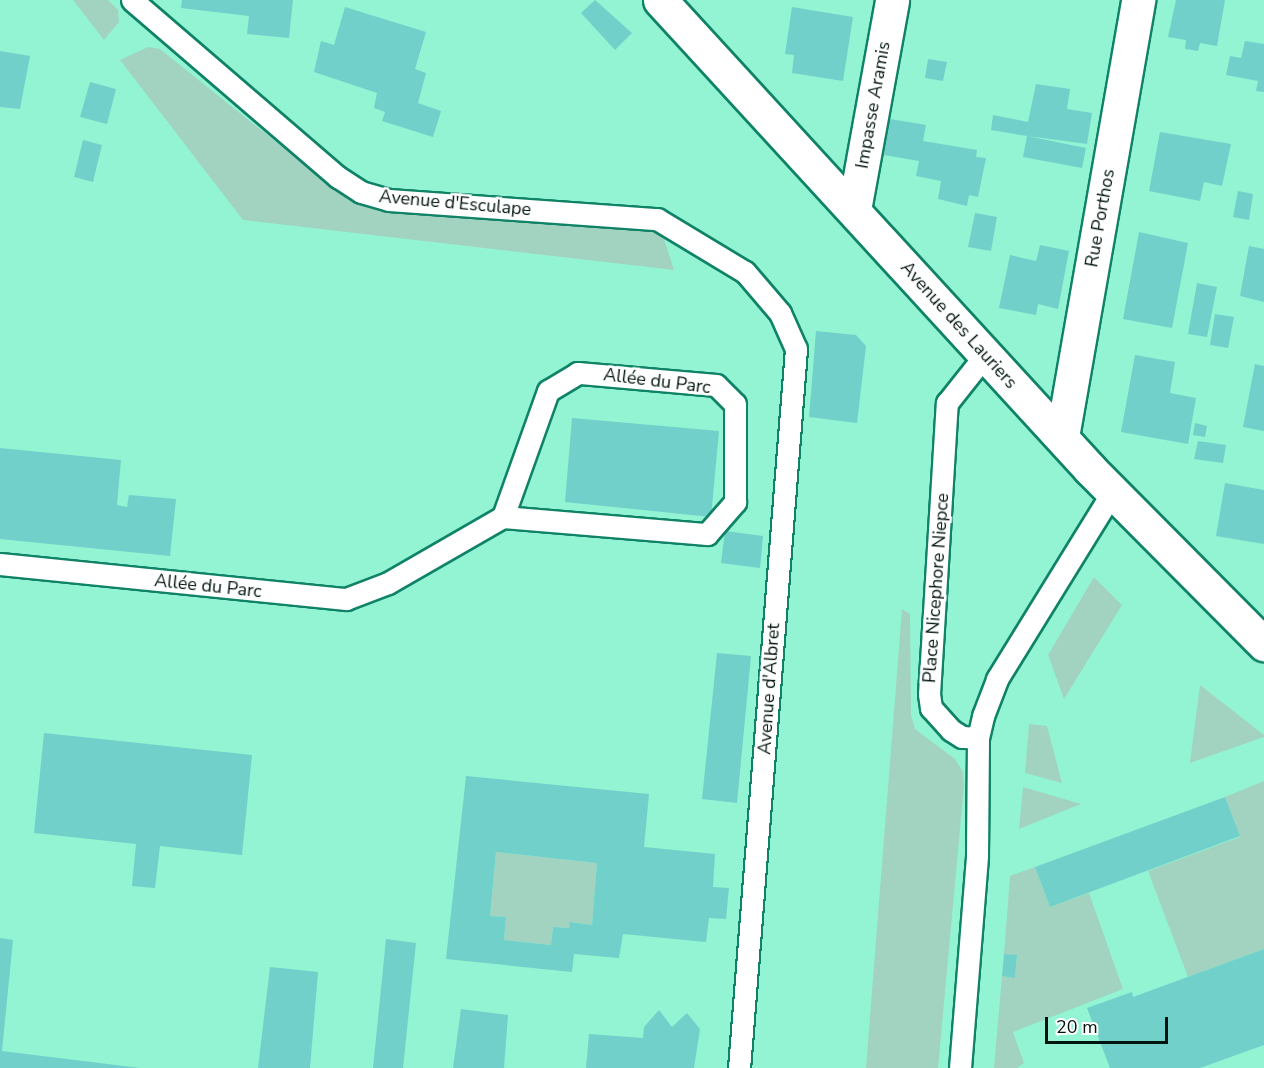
<!DOCTYPE html>
<meta charset="utf-8">
<style>
body{margin:0}
#map{position:relative;width:1264px;height:1068px;overflow:hidden;background:#93f4d3;font-family:"Nunito Sans",sans-serif}
div>[style]{position:absolute}
.green>*{inset:0;background:#a2d3c1}
.building>*{inset:0;background:#71d0ca}
.roads{filter:drop-shadow(2px 0 #108367) drop-shadow(-2px 0 #108367) drop-shadow(0 2px #108367) drop-shadow(0 -2px #108367)}
.service>*{height:21px;margin:-10.5px;padding:0 10.5px;transform-origin:10.5px;border-radius:10.5px;background:#fff}
.minor>*{height:33px;margin:-16.5px;padding:0 16.5px;transform-origin:16.5px;border-radius:16.5px;background:#fff}
span{translate:-50% -50%;white-space:nowrap;text-align:center;line-height:1.15;-webkit-text-stroke:5px #fff;paint-order:stroke}
.street-label{font-size:18px;color:#01140d}
.scale{position:absolute;left:1045px;top:1017px;width:123px;height:27px;box-sizing:border-box;border:3px solid #01140d;border-top:0;padding-left:8px;font-size:18px;line-height:21px;white-space:nowrap;color:#01140d;-webkit-text-stroke:4px #fff;paint-order:stroke}
</style>
<div id="map">
<div class="green">
<div style="clip-path:polygon(73px 0,108px 0,118px 10px,119px 22px,104px 40px)"></div>
<div style="clip-path:polygon(148px 47px,160px 49px,351px 202px,638px 227px,663px 236px,674px 270px,243px 220px,120px 60px)"></div>
<div style="clip-path:polygon(1094px 577px,1122px 605px,1064px 699px,1048px 655px)"></div>
<div style="clip-path:polygon(902px 609px,910px 614px,911px 715px,915px 729px,955px 759px,963px 772px,964px 786px,938px 1068px,866px 1068px)"></div>
<div style="clip-path:polygon(1200px 685px,1264px 735px,1264px 737px,1190px 763px)"></div>
<div style="clip-path:polygon(1029px 724px,1047px 726px,1062px 783px,1025px 773px)"></div>
<div style="clip-path:polygon(1264px 781px,1264px 949px,1188px 977px,1148px 871px,1240px 837px,1225px 797px)"></div>
<div style="clip-path:polygon(1023px 787px,1081px 804px,1019px 829px)"></div>
<div style="clip-path:polygon(496px 852px,597px 863px,592px 925px,571px 922px,569px 928px,553px 927px,551px 945px,504px 940px,506px 917px,490px 916px)"></div>
<div style="clip-path:polygon(1035px 867px,1050px 907px,1089px 893px,1123px 989px,1013px 1032px,1024px 1063px,1017px 1068px,994px 1068px,1002px 976px,1015px 978px,1017px 956px,1004px 954px,1010px 876px)"></div>
</div>
<div class="building">
<div style="clip-path:polygon(182px 0,293px 0,289px 38px,247px 34px,249px 16px,181px 8px)"></div>
<div style="clip-path:polygon(595px 0,632px 33px,615px 50px,581px 13px)"></div>
<div style="clip-path:polygon(1176px 0,1225px 0,1217px 46px,1200px 43px,1198px 51px,1185px 49px,1186px 40px,1168px 37px)"></div>
<div style="clip-path:polygon(345px 7px,426px 32px,415px 69px,426px 73px,418px 103px,441px 111px,433px 137px,382px 121px,385px 112px,374px 108px,377px 93px,314px 72px,321px 41px,334px 45px)"></div>
<div style="clip-path:polygon(792px 7px,853px 17px,843px 81px,792px 73px,794px 55px,785px 54px)"></div>
<div style="clip-path:polygon(1245px 41px,1264px 44px,1264px 92px,1256px 91px,1258px 81px,1226px 75px,1230px 56px,1241px 58px)"></div>
<div style="clip-path:polygon(0 51px,30px 56px,20px 109px,0 107px)"></div>
<div style="clip-path:polygon(928px 59px,947px 62px,943px 81px,925px 78px)"></div>
<div style="clip-path:polygon(90px 82px,116px 89px,107px 124px,80px 117px)"></div>
<div style="clip-path:polygon(1036px 84px,1070px 89px,1067px 109px,1092px 113px,1087px 144px,1027px 136px,1086px 148px,1082px 168px,1023px 157px,1027px 136px,991px 130px,993px 115px,1028px 122px)"></div>
<div style="clip-path:polygon(890px 119px,926px 125px,923px 141px,977px 150px,976px 157px,986px 158px,978px 197px,969px 195px,967px 206px,938px 199px,941px 181px,916px 176px,919px 161px,884px 155px)"></div>
<div style="clip-path:polygon(1160px 132px,1231px 144px,1222px 186px,1204px 182px,1200px 201px,1149px 191px)"></div>
<div style="clip-path:polygon(83px 140px,102px 145px,93px 182px,74px 177px)"></div>
<div style="clip-path:polygon(1238px 191px,1253px 194px,1249px 220px,1233px 217px)"></div>
<div style="clip-path:polygon(975px 213px,997px 217px,991px 251px,968px 247px)"></div>
<div style="clip-path:polygon(1139px 232px,1188px 243px,1172px 328px,1123px 319px)"></div>
<div style="clip-path:polygon(1040px 245px,1069px 251px,1058px 309px,1038px 304px,1036px 315px,999px 308px,1010px 255px,1036px 261px)"></div>
<div style="clip-path:polygon(1249px 246px,1264px 249px,1264px 302px,1240px 296px)"></div>
<div style="clip-path:polygon(1197px 283px,1217px 287px,1207px 337px,1188px 334px)"></div>
<div style="clip-path:polygon(1215px 314px,1234px 317px,1228px 348px,1210px 345px)"></div>
<div style="clip-path:polygon(816px 331px,856px 335px,866px 346px,857px 423px,809px 417px)"></div>
<div style="clip-path:polygon(1135px 355px,1175px 362px,1170px 393px,1196px 398px,1188px 444px,1121px 432px)"></div>
<div style="clip-path:polygon(1255px 364px,1264px 366px,1264px 431px,1243px 427px)"></div>
<div style="clip-path:polygon(572px 418px,719px 431px,711px 517px,565px 502px)"></div>
<div style="clip-path:polygon(1195px 423px,1207px 426px,1205px 437px,1193px 435px)"></div>
<div style="clip-path:polygon(1198px 441px,1226px 445px,1223px 463px,1194px 459px)"></div>
<div style="clip-path:polygon(0 448px,121px 460px,117px 505px,127px 507px,129px 495px,176px 499px,170px 556px,0 539px)"></div>
<div style="clip-path:polygon(1225px 483px,1264px 490px,1264px 544px,1216px 536px)"></div>
<div style="clip-path:polygon(725px 531px,763px 536px,760px 568px,721px 563px)"></div>
<div style="clip-path:polygon(717px 653px,751px 656px,737px 803px,702px 799px)"></div>
<div style="clip-path:polygon(44px 733px,252px 755px,242px 855px,160px 846px,155px 888px,132px 886px,136px 844px,34px 833px)"></div>
<div style="clip-path:polygon(evenodd,466px 776px,649px 794px,644px 847px,715px 854px,713px 887px,729px 888px,726px 919px,709px 918px,706px 942px,623px 934px,619px 958px,574px 954px,572px 972px,446px 959px,466px 776px,496px 852px,597px 863px,592px 925px,570px 922px,569px 928px,553px 927px,551px 945px,504px 940px,506px 917px,490px 916px,496px 852px)"></div>
<div style="clip-path:polygon(1225px 797px,1240px 836px,1050px 907px,1035px 867px)"></div>
<div style="clip-path:polygon(0 938px,13px 940px,2px 1051px,140px 1068px,0 1068px)"></div>
<div style="clip-path:polygon(386px 939px,416px 943px,403px 1068px,373px 1068px)"></div>
<div style="clip-path:polygon(1264px 949px,1264px 1045px,1200px 1068px,1110px 1068px,1087px 1008px,1132px 992px,1133px 997px)"></div>
<div style="clip-path:polygon(1004px 954px,1017px 955px,1015px 978px,1002px 976px)"></div>
<div style="clip-path:polygon(270px 967px,318px 972px,310px 1068px,258px 1068px)"></div>
<div style="clip-path:polygon(461px 1009px,508px 1015px,504px 1068px,453px 1068px)"></div>
<div style="clip-path:polygon(659px 1010px,672px 1027px,687px 1013px,700px 1029px,694px 1068px,586px 1068px,589px 1034px,643px 1038px,644px 1027px)"></div>
</div>
<div class="roads">
<div class="service">
<div style="left:132px;top:0;width:272px;rotate:40.7deg"></div>
<div style="left:338px;top:177px;width:27px;rotate:33deg"></div>
<div style="left:361px;top:192px;width:29px;rotate:16deg"></div>
<div style="left:389px;top:200px;width:269px;rotate:4.1deg"></div>
<div style="left:657px;top:219px;width:103px;rotate:31.1deg"></div>
<div style="left:745px;top:272px;width:54px;rotate:49.5deg"></div>
<div style="left:780px;top:313px;width:39px;rotate:66deg"></div>
<div style="left:796px;top:349px;width:721px;rotate:94.53deg"></div>
<div style="left:0;top:564px;width:348px;rotate:5.8deg"></div>
<div style="left:346px;top:599px;width:45px;rotate:-20.9deg"></div>
<div style="left:388px;top:583px;width:133px;rotate:-29.9deg"></div>
<div style="left:503px;top:517px;width:205px;rotate:4.8deg"></div>
<div style="left:707px;top:534px;width:43px;rotate:-48.8deg"></div>
<div style="left:735px;top:502px;width:98px;rotate:-90deg"></div>
<div style="left:735px;top:404px;width:27px;rotate:-135deg"></div>
<div style="left:716px;top:385px;width:139px;rotate:-175deg"></div>
<div style="left:578px;top:373px;width:35px;rotate:149deg"></div>
<div style="left:548px;top:391px;width:134px;rotate:109.7deg"></div>
<div style="left:978px;top:738px;width:16px;rotate:-176deg"></div>
<div style="left:962px;top:737px;width:13px;rotate:-148deg"></div>
<div style="left:951px;top:730px;width:30px;rotate:-132deg"></div>
<div style="left:931px;top:708px;width:14px;rotate:-98deg"></div>
<div style="left:929px;top:694px;width:292px;rotate:-86.5deg"></div>
<div style="left:947px;top:403px;width:61px;rotate:-51.6deg"></div>
<div style="left:960px;top:1068px;width:214px;rotate:-85.4deg"></div>
<div style="left:977px;top:855px;width:117px;rotate:-89.5deg"></div>
<div style="left:978px;top:738px;width:23px;rotate:-77deg"></div>
<div style="left:983px;top:716px;width:40px;rotate:-69deg"></div>
<div style="left:997px;top:679px;width:221px;rotate:-58.3deg"></div>
</div>
<div class="minor">
<div style="left:660px;top:0;width:636px;rotate:47.48deg"></div>
<div style="left:1090px;top:469px;width:247px;rotate:45.2deg"></div>
<div style="left:854px;top:210px;width:213px;rotate:-79.7deg"></div>
<div style="left:1062px;top:437px;width:444px;rotate:-80.1deg"></div>
</div>
</div>
<div class="street-label">
<span style="left:873px;top:105px;rotate:-80deg">Impasse Aramis</span>
<span style="left:455px;top:203px;rotate:5deg">Avenue d'Esculape</span>
<span style="left:1100px;top:218px;rotate:-80deg">Rue Porthos</span>
<span style="left:959px;top:325px;rotate:48deg">Avenue des Lauriers</span>
<span style="left:657px;top:381px;rotate:7deg">Allée du Parc</span>
<span style="left:208px;top:586px;rotate:6deg">Allée du Parc</span>
<span style="left:936px;top:588px;rotate:-86deg">Place Nicephore Niepce</span>
<span style="left:769px;top:689px;rotate:-86deg">Avenue d'Albret</span>
</div>
<div class="scale">20 m</div>
</div>
